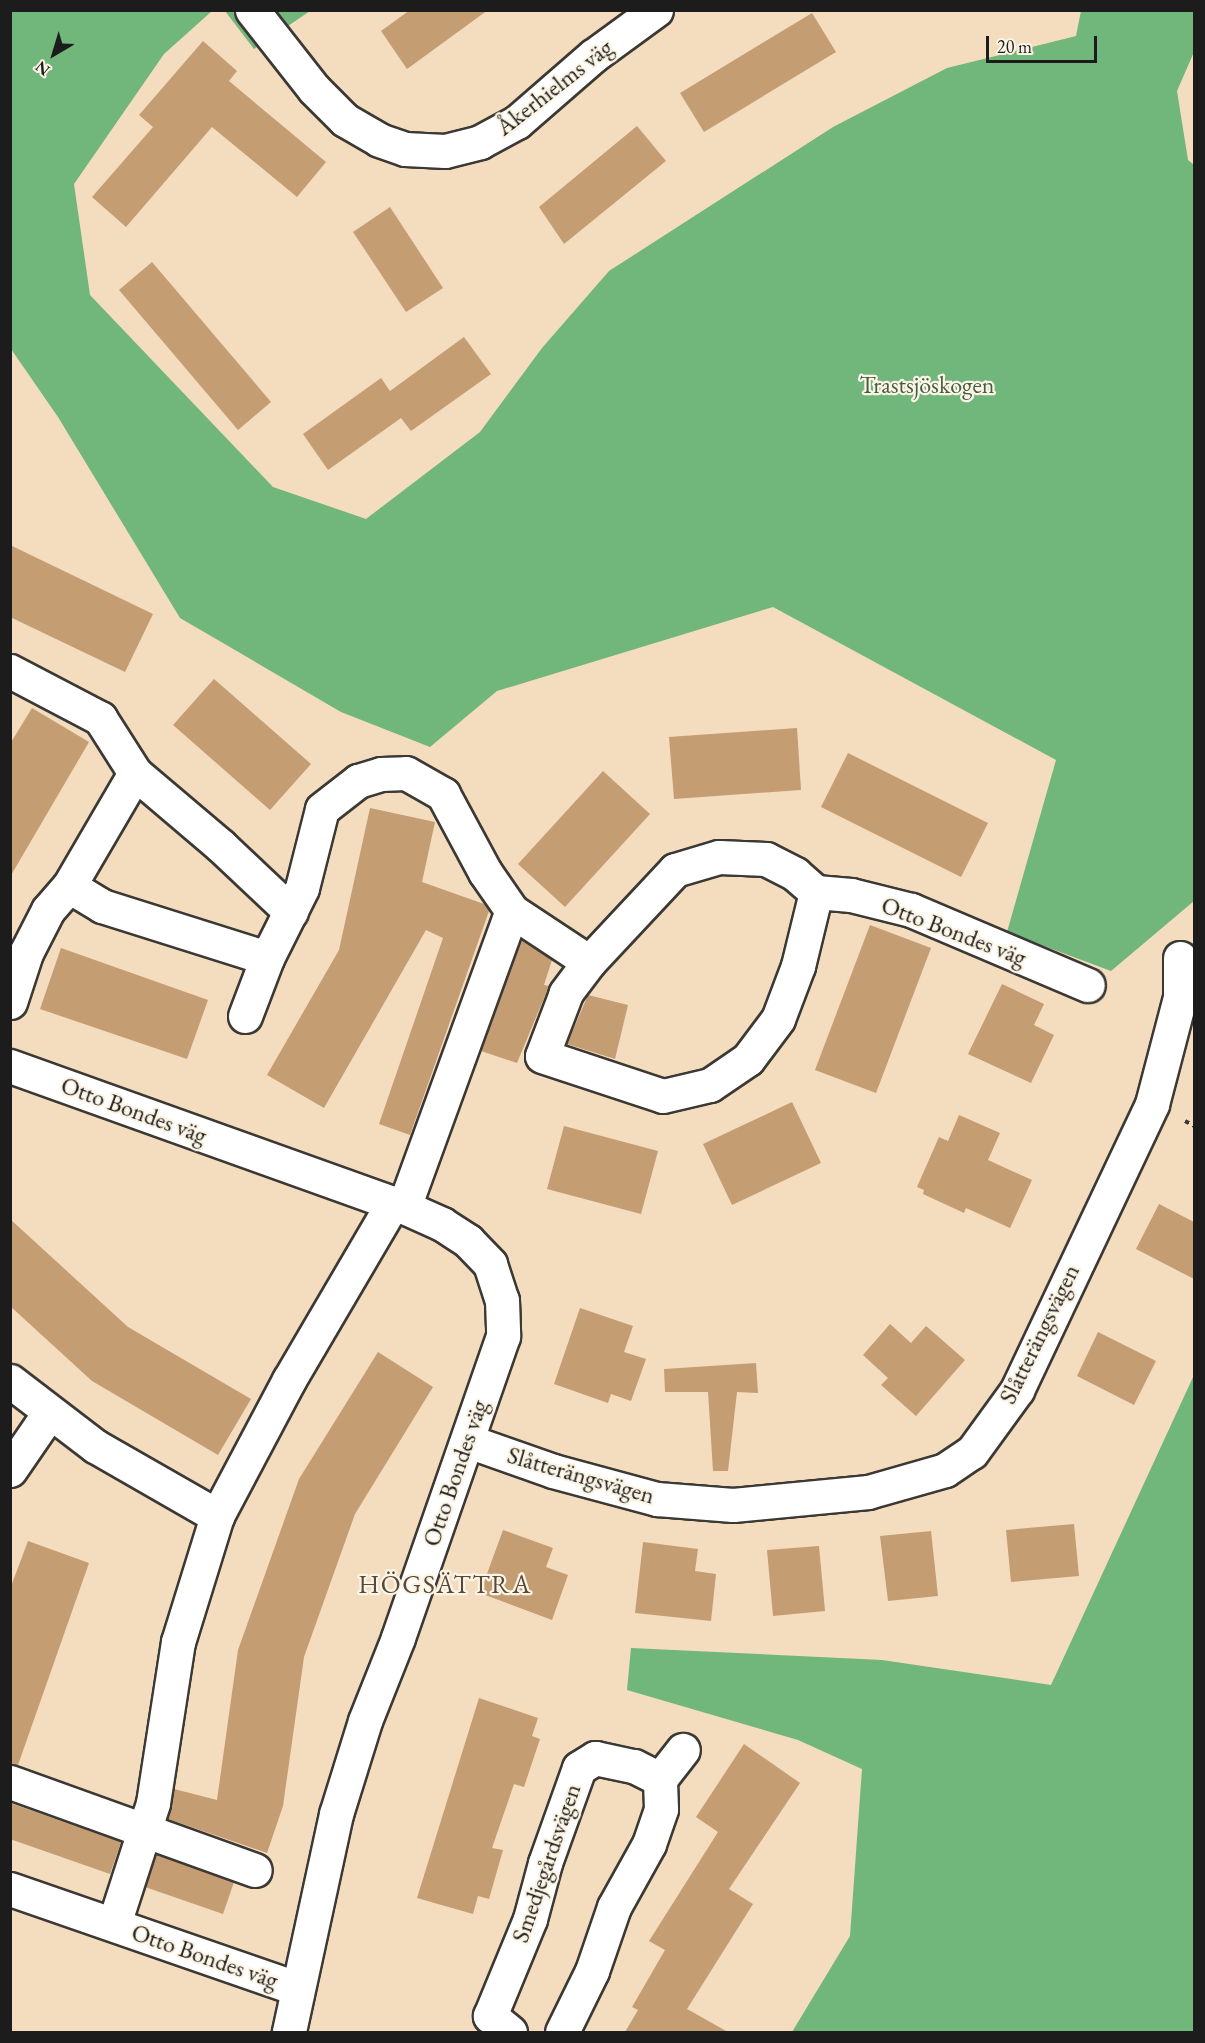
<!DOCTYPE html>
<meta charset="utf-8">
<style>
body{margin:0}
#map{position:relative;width:1205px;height:2043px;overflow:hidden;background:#f4dcbe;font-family:"EB Garamond",serif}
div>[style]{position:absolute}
.forest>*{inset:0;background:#71b67a}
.building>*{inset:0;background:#c49d73}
.path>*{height:4px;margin-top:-2px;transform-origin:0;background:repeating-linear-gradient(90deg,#3c3934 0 4.5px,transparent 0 9px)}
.roads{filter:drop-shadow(2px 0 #3c3934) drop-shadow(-2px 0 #3c3934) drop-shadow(0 2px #3c3934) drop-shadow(0 -2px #3c3934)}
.minor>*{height:33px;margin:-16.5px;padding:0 16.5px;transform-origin:16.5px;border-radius:16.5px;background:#fff}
span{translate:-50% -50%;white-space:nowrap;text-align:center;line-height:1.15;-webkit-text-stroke:4.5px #fcf5e5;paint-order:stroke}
.street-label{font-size:24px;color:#1c1c1c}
.park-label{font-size:24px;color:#435c44}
.neighbourhood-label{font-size:26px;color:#57493a;letter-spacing:1.5px}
.frame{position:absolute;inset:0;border:12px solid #1c1c1c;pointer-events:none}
.north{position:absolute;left:24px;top:24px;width:60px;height:60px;-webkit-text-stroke:4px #fcf5e5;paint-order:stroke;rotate:218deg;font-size:16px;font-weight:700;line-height:24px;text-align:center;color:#1c1c1c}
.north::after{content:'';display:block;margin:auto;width:21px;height:27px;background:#1c1c1c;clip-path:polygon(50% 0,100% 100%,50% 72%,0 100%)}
.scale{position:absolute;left:986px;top:36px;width:111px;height:27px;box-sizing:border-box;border:3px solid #1c1c1c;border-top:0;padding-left:8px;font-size:18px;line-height:21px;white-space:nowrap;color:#1c1c1c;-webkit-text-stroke:4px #fcf5e5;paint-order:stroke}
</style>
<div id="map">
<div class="forest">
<div style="clip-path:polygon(10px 11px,212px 11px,164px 54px,74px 184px,90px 295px,273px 487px,366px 519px,480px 432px,542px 348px,609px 271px,833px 127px,947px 68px,1076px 36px,1081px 11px,1194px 11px,1194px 52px,1177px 91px,1188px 160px,1194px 165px,1194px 901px,1111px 971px,1007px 932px,1056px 760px,773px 607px,497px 691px,430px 747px,341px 712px,180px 618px,58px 417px,11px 349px)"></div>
<div style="clip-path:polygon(225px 11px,310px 11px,254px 49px)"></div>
<div style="clip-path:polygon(1194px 1375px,1194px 2032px,792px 2032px,850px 1936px,862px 1769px,798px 1740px,627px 1690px,631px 1648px,882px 1660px,1051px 1685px)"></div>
</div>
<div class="building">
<div style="clip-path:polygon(410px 10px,488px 10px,407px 69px,381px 31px)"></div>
<div style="clip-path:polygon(812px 13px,836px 52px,704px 132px,680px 93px)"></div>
<div style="clip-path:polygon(203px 41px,237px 71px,229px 81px,326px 162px,297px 197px,212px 127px,126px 227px,92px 197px,153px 127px,139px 115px)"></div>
<div style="clip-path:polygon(637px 126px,666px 161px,564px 244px,539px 207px)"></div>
<div style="clip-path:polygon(390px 207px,443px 288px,406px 312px,353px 232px)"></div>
<div style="clip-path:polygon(152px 262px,271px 402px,238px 430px,119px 290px)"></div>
<div style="clip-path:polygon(464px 337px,491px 374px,411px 431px,401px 418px,328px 470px,303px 434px,381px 378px,390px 391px)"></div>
<div style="clip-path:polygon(10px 545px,153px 614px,125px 672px,10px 617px)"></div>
<div style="clip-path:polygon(214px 679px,311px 764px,270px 810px,173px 725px)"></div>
<div style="clip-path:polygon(32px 708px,89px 742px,10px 877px,10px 744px)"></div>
<div style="clip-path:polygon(797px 728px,801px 790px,674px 799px,669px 737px)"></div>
<div style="clip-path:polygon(848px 753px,988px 823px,961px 877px,821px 807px)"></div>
<div style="clip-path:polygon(603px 771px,650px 814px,565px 907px,518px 864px)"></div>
<div style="clip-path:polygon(370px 808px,435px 822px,422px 882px,484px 904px,489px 911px,410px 1135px,379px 1124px,443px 938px,426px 930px,324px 1108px,267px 1075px,339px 950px)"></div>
<div style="clip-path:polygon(870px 925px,931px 948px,876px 1093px,815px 1070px)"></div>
<div style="clip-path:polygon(521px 940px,552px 960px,544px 985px,549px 986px,517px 1063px,481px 1051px)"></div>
<div style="clip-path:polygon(61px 948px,208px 1000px,187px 1059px,40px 1009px)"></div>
<div style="clip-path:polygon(1002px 984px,1044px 1004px,1034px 1025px,1054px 1035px,1031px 1083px,968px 1054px)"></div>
<div style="clip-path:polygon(588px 995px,628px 1005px,615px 1059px,567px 1044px)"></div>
<div style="clip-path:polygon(792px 1102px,821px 1163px,732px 1205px,703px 1144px)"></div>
<div style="clip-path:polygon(959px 1115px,1000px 1133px,988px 1160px,1032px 1180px,1010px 1228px,966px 1208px,964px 1213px,923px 1194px,924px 1190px,917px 1187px,939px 1137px,948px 1141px)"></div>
<div style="clip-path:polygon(564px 1126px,658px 1151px,641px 1214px,547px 1189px)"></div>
<div style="clip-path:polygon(1159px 1204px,1194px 1222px,1194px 1279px,1136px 1249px)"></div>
<div style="clip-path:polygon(10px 1219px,128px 1327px,251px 1399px,218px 1455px,92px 1381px,10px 1306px)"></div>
<div style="clip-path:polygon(580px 1308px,633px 1326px,624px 1352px,646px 1359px,631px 1401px,611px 1394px,608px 1403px,554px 1384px)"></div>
<div style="clip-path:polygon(890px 1324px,911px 1343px,926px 1326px,965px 1360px,916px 1416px,881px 1385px,888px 1378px,863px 1355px)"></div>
<div style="clip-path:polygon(1098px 1332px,1156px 1361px,1134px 1405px,1077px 1376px)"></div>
<div style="clip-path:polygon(378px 1352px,433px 1387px,355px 1514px,304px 1657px,283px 1806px,267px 1853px,168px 1819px,174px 1789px,217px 1800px,238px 1650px,299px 1479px)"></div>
<div style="clip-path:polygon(756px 1363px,758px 1393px,737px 1392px,728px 1471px,713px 1471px,708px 1392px,665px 1392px,664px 1369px)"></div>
<div style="clip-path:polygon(1074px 1524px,1079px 1576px,1011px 1582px,1006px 1530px)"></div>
<div style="clip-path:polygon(503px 1530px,553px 1548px,546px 1567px,568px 1575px,552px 1620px,480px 1593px)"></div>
<div style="clip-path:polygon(931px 1531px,938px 1596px,888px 1601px,880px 1536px)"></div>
<div style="clip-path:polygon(28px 1541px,89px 1563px,18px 1765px,10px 1764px,10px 1589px)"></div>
<div style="clip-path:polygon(643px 1542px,698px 1549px,695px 1571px,716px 1574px,711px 1621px,635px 1613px)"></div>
<div style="clip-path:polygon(819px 1546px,825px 1611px,773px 1616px,767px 1550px)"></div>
<div style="clip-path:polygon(479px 1698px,538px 1718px,532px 1736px,540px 1739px,524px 1787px,514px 1784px,492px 1848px,503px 1850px,489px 1899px,478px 1896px,473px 1914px,417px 1898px)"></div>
<div style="clip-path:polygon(744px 1744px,800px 1783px,729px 1889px,753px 1904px,687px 2009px,728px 2032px,625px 2032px,638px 2010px,632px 2007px,665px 1950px,649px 1941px,718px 1832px,696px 1817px)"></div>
<div style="clip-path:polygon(10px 1803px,121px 1842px,110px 1874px,10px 1839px)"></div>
<div style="clip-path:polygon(156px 1854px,234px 1882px,223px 1914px,145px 1887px)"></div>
</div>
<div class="path">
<div style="left:1185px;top:1121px;width:10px;rotate:29deg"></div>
</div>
<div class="roads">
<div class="minor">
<div style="left:252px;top:10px;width:100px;rotate:51.9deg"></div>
<div style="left:314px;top:89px;width:44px;rotate:45deg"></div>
<div style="left:345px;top:120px;width:39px;rotate:30deg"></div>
<div style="left:379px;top:140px;width:28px;rotate:19deg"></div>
<div style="left:405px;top:149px;width:40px;rotate:2.9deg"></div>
<div style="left:445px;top:151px;width:36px;rotate:-14deg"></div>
<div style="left:480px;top:142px;width:42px;rotate:-28.4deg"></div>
<div style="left:517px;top:122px;width:101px;rotate:-41deg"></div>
<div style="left:593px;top:56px;width:78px;rotate:-36.1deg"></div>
<div style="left:10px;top:671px;width:102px;rotate:27.6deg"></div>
<div style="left:100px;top:718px;width:65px;rotate:57.5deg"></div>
<div style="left:69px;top:886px;width:131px;rotate:-59.7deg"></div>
<div style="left:135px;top:773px;width:113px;rotate:40.3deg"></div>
<div style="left:221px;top:846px;width:96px;rotate:43.3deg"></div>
<div style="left:589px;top:962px;width:126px;rotate:-46.9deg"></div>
<div style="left:675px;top:870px;width:46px;rotate:-16.5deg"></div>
<div style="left:719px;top:857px;width:47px;rotate:2.4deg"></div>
<div style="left:766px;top:859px;width:33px;rotate:27deg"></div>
<div style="left:795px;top:874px;width:28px;rotate:41deg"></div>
<div style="left:816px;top:892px;width:35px;rotate:5deg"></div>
<div style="left:851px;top:895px;width:62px;rotate:14deg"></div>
<div style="left:911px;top:910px;width:192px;rotate:23deg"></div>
<div style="left:10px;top:1002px;width:52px;rotate:-71.9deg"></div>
<div style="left:26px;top:953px;width:48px;rotate:-62.9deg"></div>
<div style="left:48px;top:910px;width:32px;rotate:-49deg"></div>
<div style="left:69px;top:886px;width:39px;rotate:31deg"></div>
<div style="left:102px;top:906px;width:173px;rotate:17.5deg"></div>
<div style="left:245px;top:1016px;width:62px;rotate:-69.2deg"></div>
<div style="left:267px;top:958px;width:78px;rotate:-63.4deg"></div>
<div style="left:302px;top:888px;width:81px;rotate:-75.8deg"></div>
<div style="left:322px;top:809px;width:46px;rotate:-37.9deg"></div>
<div style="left:358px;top:781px;width:24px;rotate:-17deg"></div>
<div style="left:381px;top:774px;width:25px;rotate:-2deg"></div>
<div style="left:406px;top:773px;width:43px;rotate:29.6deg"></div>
<div style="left:443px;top:794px;width:89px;rotate:61.7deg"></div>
<div style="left:485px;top:872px;width:47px;rotate:55.3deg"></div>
<div style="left:512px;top:911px;width:92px;rotate:33.5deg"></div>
<div style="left:589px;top:962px;width:39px;rotate:127deg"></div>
<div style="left:566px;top:993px;width:67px;rotate:110.9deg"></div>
<div style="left:542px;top:1056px;width:127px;rotate:18.3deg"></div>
<div style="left:663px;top:1096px;width:48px;rotate:-13.2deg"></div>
<div style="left:710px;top:1085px;width:46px;rotate:-34.4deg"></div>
<div style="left:748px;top:1059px;width:50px;rotate:-53.1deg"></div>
<div style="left:778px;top:1019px;width:57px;rotate:-69.3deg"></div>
<div style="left:798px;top:966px;width:76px;rotate:-76.3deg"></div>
<div style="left:10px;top:1066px;width:418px;rotate:19.7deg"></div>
<div style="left:404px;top:1207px;width:42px;rotate:24.1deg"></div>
<div style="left:442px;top:1224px;width:31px;rotate:33deg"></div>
<div style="left:468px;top:1241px;width:32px;rotate:46deg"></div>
<div style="left:490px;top:1264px;width:38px;rotate:72deg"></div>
<div style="left:502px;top:1300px;width:36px;rotate:88deg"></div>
<div style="left:503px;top:1336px;width:320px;rotate:109.2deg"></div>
<div style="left:398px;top:1638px;width:89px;rotate:111.7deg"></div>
<div style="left:365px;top:1721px;width:97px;rotate:107.3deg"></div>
<div style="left:336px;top:1814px;width:223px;rotate:102.2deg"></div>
<div style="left:404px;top:1207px;width:315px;rotate:-70deg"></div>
<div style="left:10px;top:1381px;width:107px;rotate:37.4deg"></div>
<div style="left:95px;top:1446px;width:141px;rotate:29.8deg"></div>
<div style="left:468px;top:1441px;width:90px;rotate:19.4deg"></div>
<div style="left:553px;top:1471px;width:108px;rotate:15.1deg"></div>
<div style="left:657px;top:1499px;width:76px;rotate:4.5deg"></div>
<div style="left:733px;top:1505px;width:136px;rotate:-5.5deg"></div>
<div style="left:868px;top:1492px;width:80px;rotate:-15.9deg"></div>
<div style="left:945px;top:1470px;width:32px;rotate:-34deg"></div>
<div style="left:972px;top:1452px;width:77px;rotate:-54deg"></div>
<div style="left:1017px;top:1390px;width:316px;rotate:-64.7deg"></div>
<div style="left:1152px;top:1104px;width:111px;rotate:-75.3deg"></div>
<div style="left:1180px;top:997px;width:39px;rotate:-90deg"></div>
<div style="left:10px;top:1470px;width:69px;rotate:-55.6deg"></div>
<div style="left:10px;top:1782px;width:260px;rotate:19.8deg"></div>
<div style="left:10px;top:1889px;width:303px;rotate:19.1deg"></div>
<div style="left:114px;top:1924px;width:127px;rotate:-72.1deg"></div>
<div style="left:153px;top:1803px;width:163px;rotate:-81.2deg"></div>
<div style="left:178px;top:1642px;width:132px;rotate:-72.8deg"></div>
<div style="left:217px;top:1516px;width:154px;rotate:-62.1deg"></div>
<div style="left:289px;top:1380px;width:205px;rotate:-59.6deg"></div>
<div style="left:510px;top:2032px;width:26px;rotate:-141deg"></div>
<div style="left:490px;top:2016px;width:105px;rotate:-67.6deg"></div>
<div style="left:530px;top:1919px;width:58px;rotate:-75deg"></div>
<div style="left:545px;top:1863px;width:101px;rotate:-70.3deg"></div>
<div style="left:579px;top:1768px;width:19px;rotate:-32deg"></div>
<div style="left:595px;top:1758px;width:40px;rotate:12deg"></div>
<div style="left:634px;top:1766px;width:29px;rotate:27deg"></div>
<div style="left:562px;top:2032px;width:68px;rotate:-63.8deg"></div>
<div style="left:592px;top:1971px;width:68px;rotate:-71deg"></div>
<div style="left:614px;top:1907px;width:72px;rotate:-60.9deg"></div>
<div style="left:649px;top:1844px;width:37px;rotate:-71deg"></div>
<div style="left:661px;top:1809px;width:30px;rotate:-92deg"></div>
<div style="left:660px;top:1779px;width:37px;rotate:-52deg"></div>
</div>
</div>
<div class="street-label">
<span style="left:554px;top:87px;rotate:-38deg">Åkerhielms väg</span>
<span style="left:954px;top:931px;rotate:21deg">Otto Bondes väg</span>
<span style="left:134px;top:1110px;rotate:20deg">Otto Bondes väg</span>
<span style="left:1039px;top:1334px;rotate:-64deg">Slåtterängsvägen</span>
<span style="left:455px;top:1473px;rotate:-71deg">Otto Bondes väg</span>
<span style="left:581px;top:1475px;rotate:16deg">Slåtterängsvägen</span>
<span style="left:546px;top:1863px;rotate:-71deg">Smedjegårdsvägen</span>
<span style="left:205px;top:1956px;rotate:19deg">Otto Bondes väg</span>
</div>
<div class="park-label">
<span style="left:927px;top:385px">Trastsjöskogen</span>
</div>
<div class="neighbourhood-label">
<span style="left:445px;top:1585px">HÖGSÄTTRA</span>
</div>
<div class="frame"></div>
<div class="north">N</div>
<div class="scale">20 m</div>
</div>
